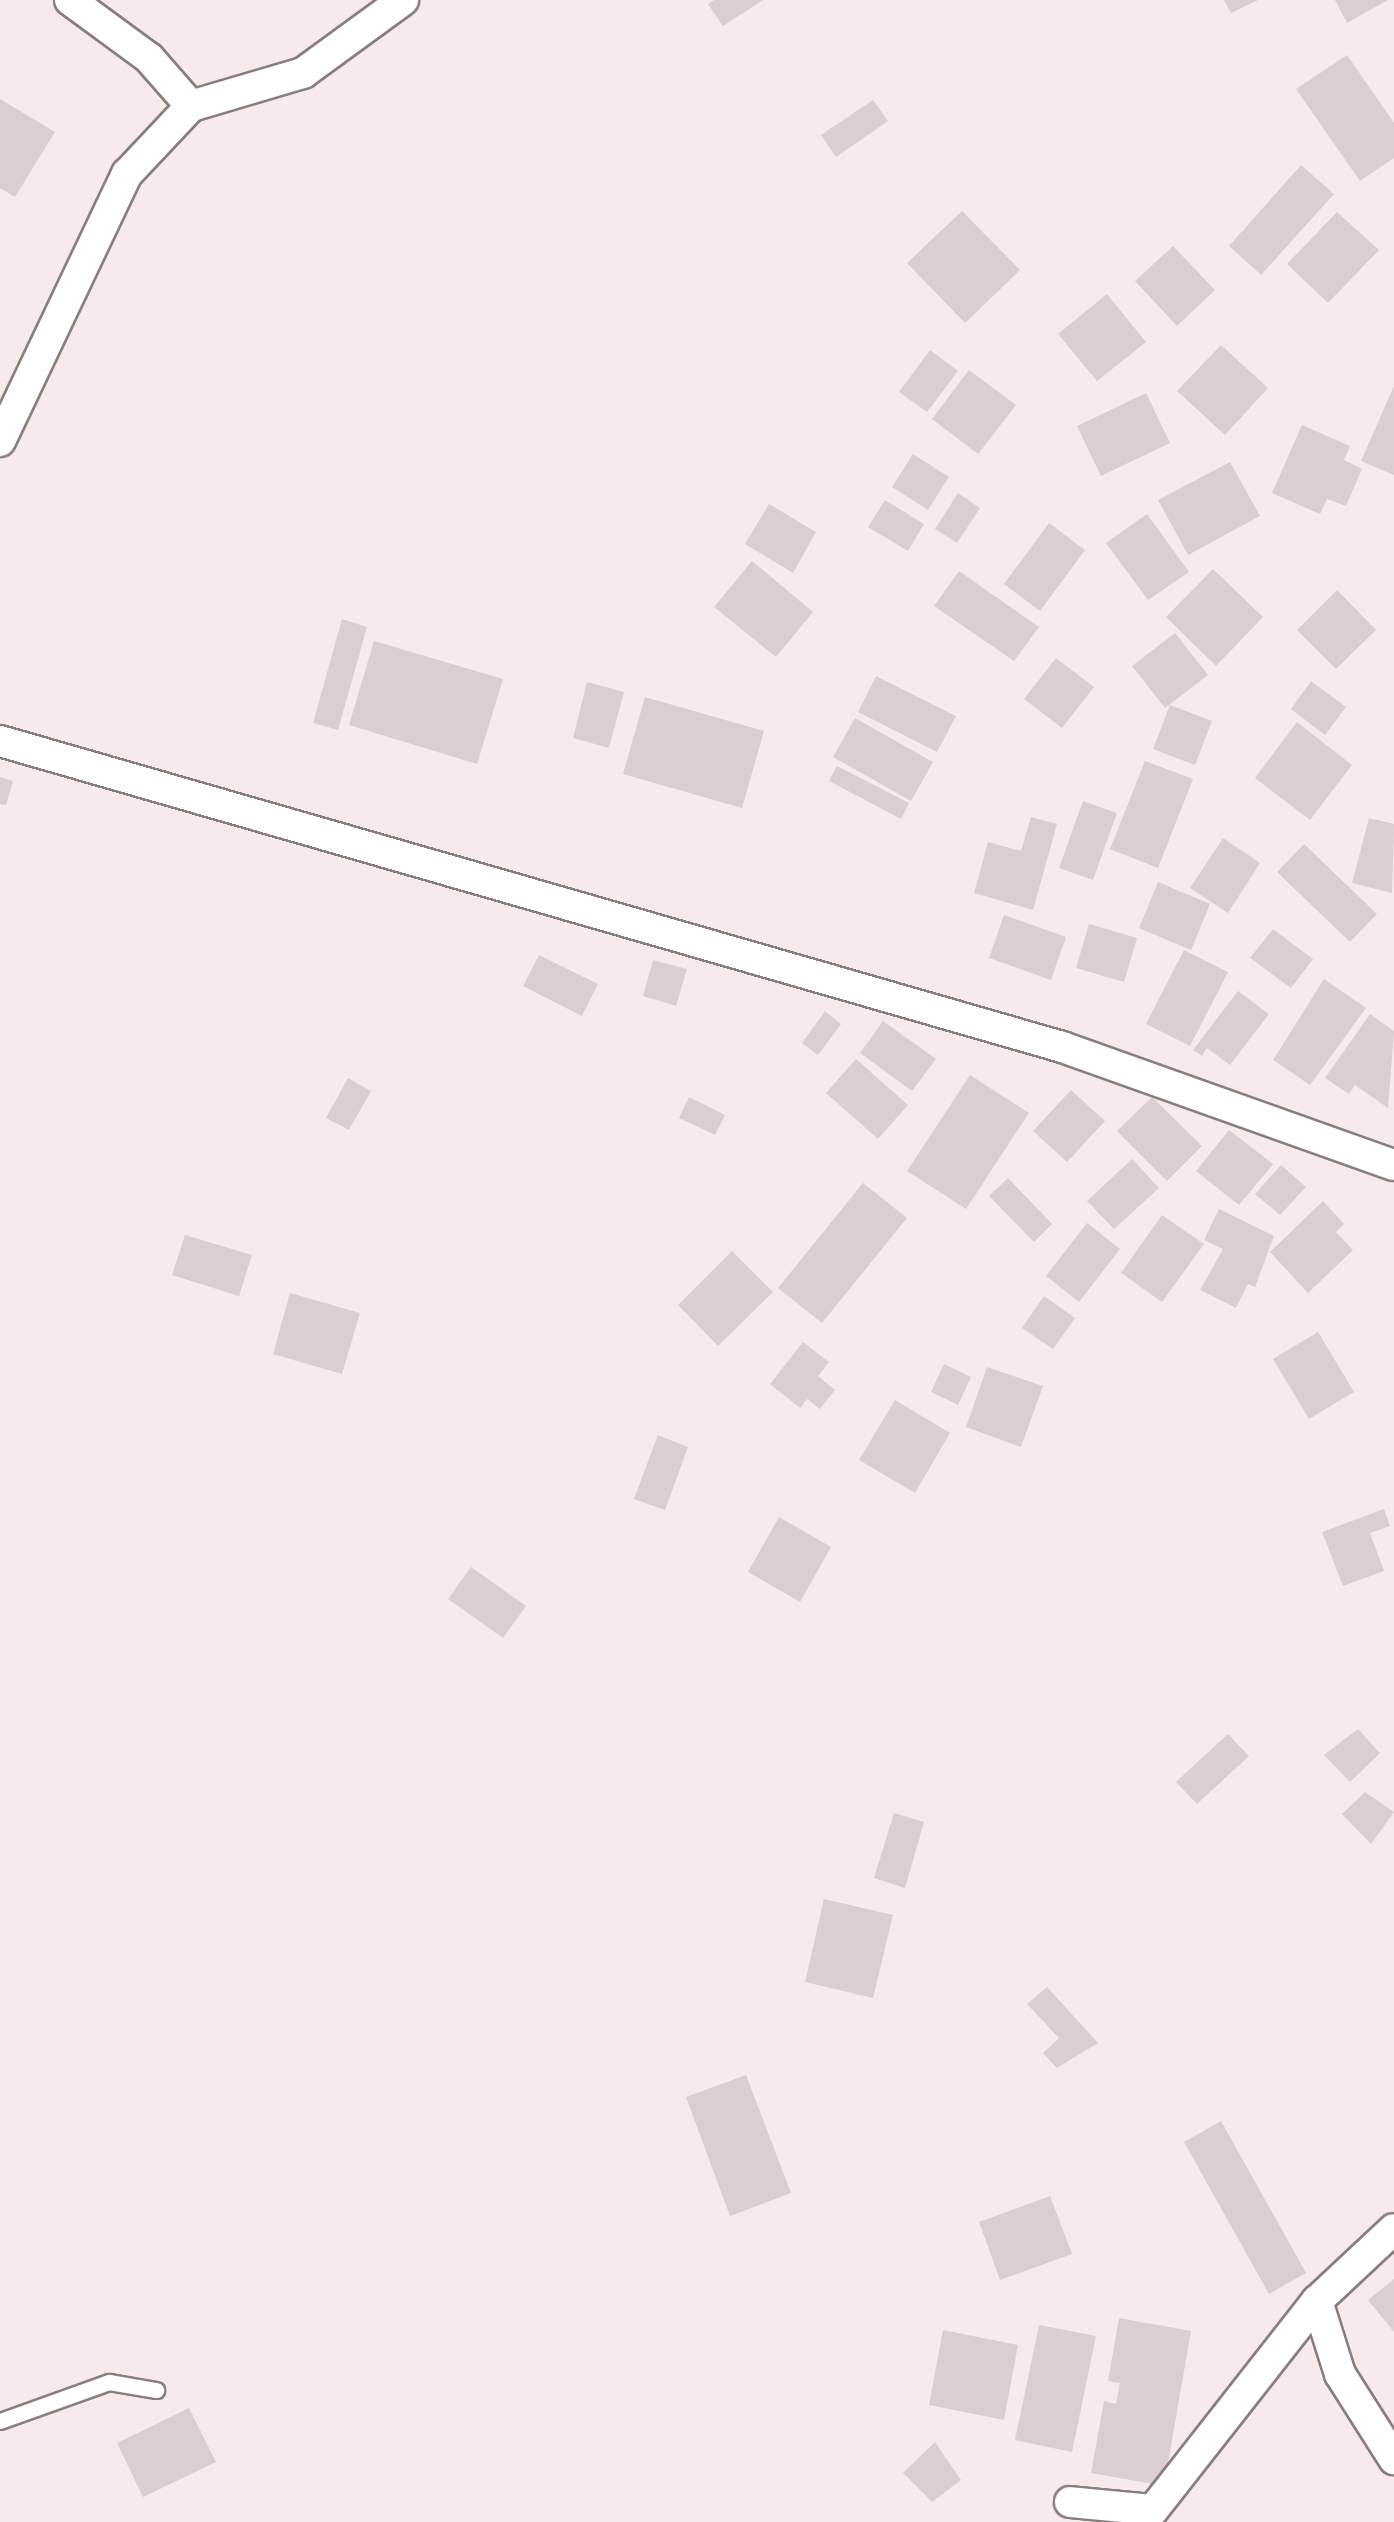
<!DOCTYPE html>
<style>
body{margin:0}
#map{position:relative;width:1394px;height:2522px;overflow:hidden;background:#f7eaea;font-family:Manrope,sans-serif}
div>[style]{position:absolute}
.building>*{inset:0;background:#dacece}
.roads{filter:drop-shadow(2px 0 #897e7d) drop-shadow(-2px 0 #897e7d) drop-shadow(0 2px #897e7d) drop-shadow(0 -2px #897e7d)}
.service>*{height:15px;margin:-7.5px;padding:0 7.5px;transform-origin:7.5px;border-radius:7.5px;background:#fff}
.minor>*{height:30px;margin:-15px;padding:0 15px;transform-origin:15px;border-radius:15px;background:#fff}
span{translate:-50% -50%;white-space:nowrap;text-align:center;line-height:1.15;-webkit-text-stroke:8px #f7eaea;paint-order:stroke}
</style>
<div id="map">
<div class="building">
<div style="clip-path:polygon(714px 0,763px 0,723px 26px,708px 4px)"></div>
<div style="clip-path:polygon(1224px 0,1258px 0,1231px 13px)"></div>
<div style="clip-path:polygon(1335px 0,1388px 0,1347px 23px)"></div>
<div style="clip-path:polygon(1347px 55px,1394px 123px,1394px 158px,1360px 181px,1296px 89px)"></div>
<div style="clip-path:polygon(0 99px,55px 132px,15px 197px,0 188px)"></div>
<div style="clip-path:polygon(873px 100px,888px 121px,836px 157px,821px 135px)"></div>
<div style="clip-path:polygon(1301px 165px,1334px 194px,1261px 275px,1229px 246px)"></div>
<div style="clip-path:polygon(962px 211px,1020px 270px,965px 323px,907px 263px)"></div>
<div style="clip-path:polygon(1337px 212px,1379px 250px,1328px 303px,1287px 264px)"></div>
<div style="clip-path:polygon(1173px 246px,1215px 290px,1177px 326px,1135px 281px)"></div>
<div style="clip-path:polygon(1107px 294px,1146px 342px,1097px 381px,1058px 334px)"></div>
<div style="clip-path:polygon(1221px 345px,1268px 388px,1225px 435px,1177px 391px)"></div>
<div style="clip-path:polygon(930px 350px,958px 371px,927px 412px,899px 392px)"></div>
<div style="clip-path:polygon(969px 370px,1016px 405px,978px 454px,932px 419px)"></div>
<div style="clip-path:polygon(1394px 386px,1394px 475px,1361px 461px)"></div>
<div style="clip-path:polygon(1146px 393px,1170px 443px,1101px 476px,1077px 426px)"></div>
<div style="clip-path:polygon(1302px 425px,1350px 446px,1344px 460px,1362px 469px,1346px 506px,1327px 499px,1320px 514px,1272px 493px)"></div>
<div style="clip-path:polygon(913px 454px,949px 477px,928px 510px,892px 487px)"></div>
<div style="clip-path:polygon(1230px 462px,1260px 516px,1188px 555px,1158px 500px)"></div>
<div style="clip-path:polygon(958px 493px,980px 508px,957px 543px,935px 529px)"></div>
<div style="clip-path:polygon(885px 500px,924px 524px,908px 551px,868px 527px)"></div>
<div style="clip-path:polygon(769px 504px,816px 532px,793px 573px,745px 544px)"></div>
<div style="clip-path:polygon(1147px 514px,1189px 572px,1148px 600px,1106px 543px)"></div>
<div style="clip-path:polygon(1049px 523px,1085px 550px,1040px 611px,1004px 584px)"></div>
<div style="clip-path:polygon(752px 561px,813px 612px,776px 657px,714px 607px)"></div>
<div style="clip-path:polygon(1213px 569px,1263px 617px,1216px 666px,1166px 617px)"></div>
<div style="clip-path:polygon(959px 571px,1039px 627px,1014px 661px,934px 606px)"></div>
<div style="clip-path:polygon(1337px 590px,1376px 630px,1336px 669px,1297px 630px)"></div>
<div style="clip-path:polygon(342px 619px,367px 627px,338px 730px,313px 723px)"></div>
<div style="clip-path:polygon(1175px 633px,1208px 675px,1165px 708px,1132px 666px)"></div>
<div style="clip-path:polygon(374px 641px,503px 679px,477px 764px,349px 725px)"></div>
<div style="clip-path:polygon(1056px 658px,1094px 687px,1062px 728px,1024px 699px)"></div>
<div style="clip-path:polygon(876px 676px,956px 716px,937px 752px,858px 712px)"></div>
<div style="clip-path:polygon(1311px 681px,1346px 707px,1325px 735px,1291px 709px)"></div>
<div style="clip-path:polygon(587px 682px,624px 692px,609px 748px,573px 738px)"></div>
<div style="clip-path:polygon(645px 697px,764px 731px,742px 808px,623px 774px)"></div>
<div style="clip-path:polygon(1170px 705px,1212px 721px,1195px 765px,1153px 749px)"></div>
<div style="clip-path:polygon(855px 718px,933px 762px,911px 801px,833px 757px)"></div>
<div style="clip-path:polygon(1297px 722px,1352px 765px,1310px 820px,1255px 778px)"></div>
<div style="clip-path:polygon(1145px 761px,1193px 779px,1158px 868px,1110px 849px)"></div>
<div style="clip-path:polygon(837px 766px,909px 803px,901px 819px,829px 781px)"></div>
<div style="clip-path:polygon(0 777px,13px 781px,6px 805px,0 804px)"></div>
<div style="clip-path:polygon(1083px 801px,1117px 813px,1093px 880px,1059px 868px)"></div>
<div style="clip-path:polygon(1031px 817px,1057px 824px,1033px 910px,974px 893px,988px 842px,1021px 851px)"></div>
<div style="clip-path:polygon(1369px 818px,1394px 824px,1392px 893px,1352px 883px)"></div>
<div style="clip-path:polygon(1223px 838px,1260px 863px,1228px 913px,1190px 888px)"></div>
<div style="clip-path:polygon(1304px 844px,1377px 914px,1350px 942px,1277px 872px)"></div>
<div style="clip-path:polygon(1158px 882px,1210px 904px,1191px 950px,1139px 928px)"></div>
<div style="clip-path:polygon(1004px 915px,1066px 937px,1051px 980px,989px 958px)"></div>
<div style="clip-path:polygon(1089px 924px,1137px 938px,1124px 982px,1076px 968px)"></div>
<div style="clip-path:polygon(1273px 929px,1313px 959px,1291px 988px,1250px 958px)"></div>
<div style="clip-path:polygon(1184px 950px,1228px 972px,1190px 1046px,1146px 1024px)"></div>
<div style="clip-path:polygon(539px 955px,598px 984px,582px 1016px,523px 986px)"></div>
<div style="clip-path:polygon(653px 960px,687px 969px,676px 1006px,643px 996px)"></div>
<div style="clip-path:polygon(1324px 979px,1366px 1008px,1310px 1085px,1273px 1060px)"></div>
<div style="clip-path:polygon(1238px 991px,1269px 1014px,1230px 1065px,1207px 1048px,1202px 1056px,1193px 1050px)"></div>
<div style="clip-path:polygon(825px 1011px,841px 1024px,818px 1055px,802px 1043px)"></div>
<div style="clip-path:polygon(1370px 1014px,1394px 1031px,1388px 1108px,1355px 1085px,1349px 1094px,1325px 1078px)"></div>
<div style="clip-path:polygon(883px 1021px,936px 1059px,912px 1091px,860px 1053px)"></div>
<div style="clip-path:polygon(856px 1059px,908px 1105px,878px 1139px,826px 1093px)"></div>
<div style="clip-path:polygon(970px 1075px,1029px 1113px,966px 1209px,907px 1171px)"></div>
<div style="clip-path:polygon(348px 1078px,371px 1091px,349px 1130px,326px 1118px)"></div>
<div style="clip-path:polygon(1071px 1090px,1105px 1121px,1067px 1162px,1033px 1131px)"></div>
<div style="clip-path:polygon(689px 1097px,725px 1115px,715px 1135px,679px 1118px)"></div>
<div style="clip-path:polygon(1152px 1097px,1202px 1146px,1167px 1181px,1117px 1131px)"></div>
<div style="clip-path:polygon(1229px 1130px,1273px 1164px,1239px 1205px,1196px 1171px)"></div>
<div style="clip-path:polygon(1132px 1159px,1159px 1188px,1114px 1229px,1087px 1201px)"></div>
<div style="clip-path:polygon(1281px 1165px,1306px 1187px,1280px 1215px,1255px 1194px)"></div>
<div style="clip-path:polygon(1008px 1178px,1052px 1224px,1034px 1242px,989px 1196px)"></div>
<div style="clip-path:polygon(863px 1183px,907px 1218px,822px 1323px,778px 1288px)"></div>
<div style="clip-path:polygon(1323px 1201px,1344px 1224px,1336px 1232px,1353px 1250px,1308px 1293px,1270px 1252px)"></div>
<div style="clip-path:polygon(1219px 1209px,1274px 1236px,1255px 1287px,1248px 1284px,1236px 1308px,1200px 1290px,1223px 1249px,1204px 1240px)"></div>
<div style="clip-path:polygon(1162px 1215px,1204px 1244px,1162px 1302px,1121px 1273px)"></div>
<div style="clip-path:polygon(1087px 1223px,1120px 1249px,1079px 1302px,1046px 1276px)"></div>
<div style="clip-path:polygon(185px 1235px,252px 1255px,239px 1296px,172px 1275px)"></div>
<div style="clip-path:polygon(732px 1251px,773px 1292px,718px 1346px,678px 1305px)"></div>
<div style="clip-path:polygon(290px 1293px,360px 1313px,342px 1374px,273px 1354px)"></div>
<div style="clip-path:polygon(1044px 1296px,1075px 1318px,1053px 1349px,1022px 1328px)"></div>
<div style="clip-path:polygon(1318px 1332px,1354px 1392px,1309px 1419px,1273px 1359px)"></div>
<div style="clip-path:polygon(803px 1342px,829px 1362px,818px 1376px,835px 1390px,820px 1409px,807px 1399px,800px 1408px,770px 1384px)"></div>
<div style="clip-path:polygon(944px 1364px,971px 1377px,958px 1405px,931px 1392px)"></div>
<div style="clip-path:polygon(987px 1367px,1043px 1386px,1021px 1447px,966px 1427px)"></div>
<div style="clip-path:polygon(895px 1400px,950px 1433px,915px 1493px,859px 1460px)"></div>
<div style="clip-path:polygon(658px 1435px,688px 1447px,665px 1510px,634px 1499px)"></div>
<div style="clip-path:polygon(1384px 1509px,1390px 1526px,1370px 1533px,1384px 1571px,1343px 1586px,1322px 1532px)"></div>
<div style="clip-path:polygon(779px 1517px,831px 1547px,800px 1602px,748px 1572px)"></div>
<div style="clip-path:polygon(471px 1567px,526px 1606px,503px 1638px,448px 1599px)"></div>
<div style="clip-path:polygon(1358px 1729px,1380px 1753px,1350px 1782px,1324px 1755px)"></div>
<div style="clip-path:polygon(1228px 1734px,1249px 1756px,1197px 1804px,1176px 1782px)"></div>
<div style="clip-path:polygon(1365px 1792px,1394px 1812px,1371px 1844px,1342px 1814px)"></div>
<div style="clip-path:polygon(894px 1813px,924px 1822px,905px 1888px,874px 1878px)"></div>
<div style="clip-path:polygon(824px 1899px,893px 1915px,873px 1998px,805px 1982px)"></div>
<div style="clip-path:polygon(1047px 1987px,1098px 2043px,1057px 2068px,1043px 2053px,1059px 2038px,1027px 2004px)"></div>
<div style="clip-path:polygon(746px 2075px,791px 2193px,730px 2216px,686px 2097px)"></div>
<div style="clip-path:polygon(1221px 2121px,1306px 2273px,1269px 2294px,1184px 2142px)"></div>
<div style="clip-path:polygon(1050px 2196px,1072px 2254px,1000px 2280px,979px 2222px)"></div>
<div style="clip-path:polygon(1394px 2279px,1394px 2332px,1368px 2300px)"></div>
<div style="clip-path:polygon(1119px 2318px,1191px 2331px,1164px 2486px,1091px 2473px,1104px 2401px,1116px 2404px,1120px 2383px,1108px 2381px)"></div>
<div style="clip-path:polygon(1039px 2325px,1096px 2336px,1072px 2452px,1015px 2440px)"></div>
<div style="clip-path:polygon(943px 2330px,1018px 2345px,1004px 2420px,929px 2405px)"></div>
<div style="clip-path:polygon(189px 2408px,216px 2462px,143px 2497px,117px 2443px)"></div>
<div style="clip-path:polygon(935px 2442px,961px 2480px,932px 2502px,903px 2473px)"></div>
</div>
<div class="roads">
<div class="service">
<div style="left:0;top:2421px;width:116px;rotate:-19.7deg"></div>
<div style="left:109px;top:2382px;width:48px;rotate:9.7deg"></div>
</div>
<div class="minor">
<div style="left:70px;top:0;width:98px;rotate:36.3deg"></div>
<div style="left:149px;top:58px;width:64px;rotate:48.8deg"></div>
<div style="left:0;top:441px;width:296px;rotate:-64.6deg"></div>
<div style="left:127px;top:174px;width:93px;rotate:-46.7deg"></div>
<div style="left:191px;top:106px;width:117px;rotate:-16.4deg"></div>
<div style="left:303px;top:73px;width:124px;rotate:-36.1deg"></div>
<div style="left:0;top:741px;width:1105px;rotate:16.07deg"></div>
<div style="left:1062px;top:1047px;width:352px;rotate:19.6deg"></div>
<div style="left:1317px;top:2301px;width:77px;rotate:72.5deg"></div>
<div style="left:1340px;top:2374px;width:101px;rotate:57.6deg"></div>
<div style="left:1070px;top:2502px;width:83px;rotate:5.5deg"></div>
<div style="left:1153px;top:2510px;width:266px;rotate:-51.9deg"></div>
<div style="left:1317px;top:2301px;width:105px;rotate:-43.1deg"></div>
</div>
</div>
</div>
